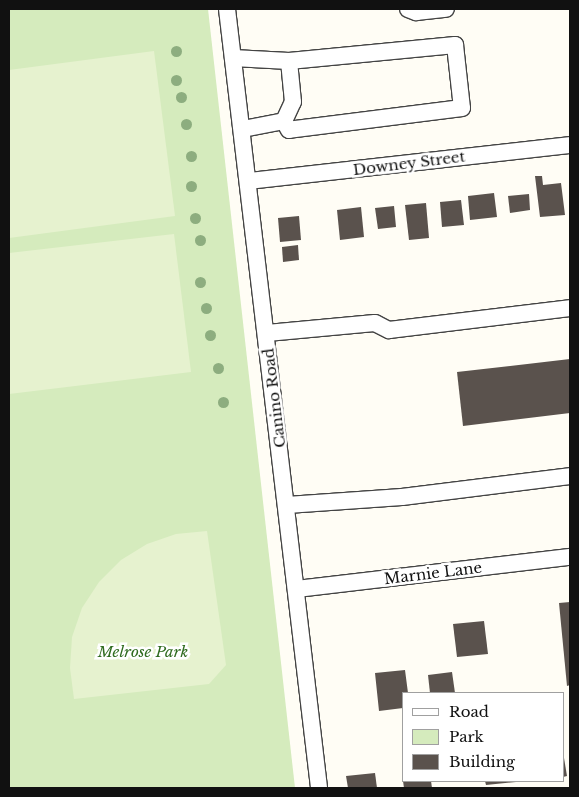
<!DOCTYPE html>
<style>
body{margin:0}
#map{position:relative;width:579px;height:797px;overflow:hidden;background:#fffdf5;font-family:"Libre Baskerville",serif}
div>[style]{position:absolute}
.green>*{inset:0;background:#d5ebbd}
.pitch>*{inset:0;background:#e6f2cf}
.building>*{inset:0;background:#5a524d}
.roads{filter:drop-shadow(1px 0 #444) drop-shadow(-1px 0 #444) drop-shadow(0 1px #444) drop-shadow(0 -1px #444)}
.minor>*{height:16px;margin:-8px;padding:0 8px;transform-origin:8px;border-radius:8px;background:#fff}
.trees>*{width:11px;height:11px;margin:-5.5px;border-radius:50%;background:#8dad7f}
span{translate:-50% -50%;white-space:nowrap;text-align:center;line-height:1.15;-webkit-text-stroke:5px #fff;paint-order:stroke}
.street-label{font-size:15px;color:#111}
.park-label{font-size:15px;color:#2f6b1f;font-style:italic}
.frame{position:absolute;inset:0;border:10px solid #111;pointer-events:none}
.legend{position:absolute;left:402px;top:692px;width:162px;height:90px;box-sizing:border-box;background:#fff;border:1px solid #a0a0a0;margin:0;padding:6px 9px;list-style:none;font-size:15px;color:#111}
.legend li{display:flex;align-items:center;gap:10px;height:25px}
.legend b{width:25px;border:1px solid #a0a0a0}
</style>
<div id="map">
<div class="green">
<div style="clip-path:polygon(9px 9px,208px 9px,295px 788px,9px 788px)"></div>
</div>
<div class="pitch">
<div style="clip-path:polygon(154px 51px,175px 216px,9px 238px,9px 70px)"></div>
<div style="clip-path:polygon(174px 234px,191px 372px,9px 394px,9px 253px)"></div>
<div style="clip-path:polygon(207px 531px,226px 665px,209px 684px,74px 699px,70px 668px,72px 637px,82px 608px,99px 582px,121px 560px,147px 544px,176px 534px)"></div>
</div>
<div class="building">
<div style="clip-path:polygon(535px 176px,542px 176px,543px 185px,561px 183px,565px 215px,540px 217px)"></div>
<div style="clip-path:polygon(494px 193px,497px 217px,470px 220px,468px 196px)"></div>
<div style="clip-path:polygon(529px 194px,530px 210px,510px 213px,508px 196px)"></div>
<div style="clip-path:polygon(461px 200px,464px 225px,442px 227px,440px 202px)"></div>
<div style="clip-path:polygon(426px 203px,429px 238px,409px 240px,405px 205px)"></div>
<div style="clip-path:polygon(394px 206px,396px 227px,378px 229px,375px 208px)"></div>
<div style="clip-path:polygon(361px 207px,364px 237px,340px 240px,337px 210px)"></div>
<div style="clip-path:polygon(299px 216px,301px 240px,280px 242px,278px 218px)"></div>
<div style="clip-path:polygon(298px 245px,299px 260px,283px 262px,282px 247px)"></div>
<div style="clip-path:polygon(570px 359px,570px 413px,463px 426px,457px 372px)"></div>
<div style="clip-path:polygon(570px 602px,570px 685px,567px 686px,559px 603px)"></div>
<div style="clip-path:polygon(484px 621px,488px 654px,457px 657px,453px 624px)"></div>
<div style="clip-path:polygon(405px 670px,408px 693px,403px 693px,403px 708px,379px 711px,375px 673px)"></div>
<div style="clip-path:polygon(452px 672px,455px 693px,430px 693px,428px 675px)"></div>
<div style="clip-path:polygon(563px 752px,567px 776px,563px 777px)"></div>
<div style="clip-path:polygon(375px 773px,377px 788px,348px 788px,346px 776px)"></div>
<div style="clip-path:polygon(403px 781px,431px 781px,432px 788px,404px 788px)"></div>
<div style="clip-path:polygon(485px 781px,516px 781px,516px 782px,486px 785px)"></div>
</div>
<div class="roads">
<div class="minor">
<div style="left:227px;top:9px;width:784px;rotate:83.26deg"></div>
<div style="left:408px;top:9px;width:9px;rotate:21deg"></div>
<div style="left:416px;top:12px;width:30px;rotate:-6deg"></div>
<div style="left:233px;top:58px;width:56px;rotate:3.1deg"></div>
<div style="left:289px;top:61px;width:167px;rotate:-5.5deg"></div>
<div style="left:455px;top:45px;width:63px;rotate:83.7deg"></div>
<div style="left:462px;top:108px;width:174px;rotate:172.8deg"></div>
<div style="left:289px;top:130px;width:10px;rotate:-119deg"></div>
<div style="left:284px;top:121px;width:21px;rotate:-65deg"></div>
<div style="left:293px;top:102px;width:41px;rotate:-95.6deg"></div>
<div style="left:243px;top:129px;width:42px;rotate:-11deg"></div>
<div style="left:249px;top:181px;width:323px;rotate:-6.4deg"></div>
<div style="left:267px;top:333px;width:108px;rotate:-5.3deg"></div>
<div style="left:375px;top:323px;width:16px;rotate:27deg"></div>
<div style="left:389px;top:330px;width:182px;rotate:-6.9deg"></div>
<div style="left:287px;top:505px;width:115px;rotate:-4deg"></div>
<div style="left:402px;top:497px;width:169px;rotate:-7.1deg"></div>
<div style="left:296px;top:589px;width:276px;rotate:-6.7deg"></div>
</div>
</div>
<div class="trees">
<div style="left:176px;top:51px"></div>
<div style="left:176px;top:80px"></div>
<div style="left:181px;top:97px"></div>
<div style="left:186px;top:124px"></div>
<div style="left:191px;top:156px"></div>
<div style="left:191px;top:186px"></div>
<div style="left:195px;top:218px"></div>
<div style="left:200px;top:240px"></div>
<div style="left:200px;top:282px"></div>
<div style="left:206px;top:308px"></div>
<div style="left:210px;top:335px"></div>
<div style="left:218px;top:368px"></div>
<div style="left:223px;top:402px"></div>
</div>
<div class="street-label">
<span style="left:409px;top:163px;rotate:-7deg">Downey Street</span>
<span style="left:274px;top:398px;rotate:-97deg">Canino Road</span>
<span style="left:433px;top:573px;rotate:-7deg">Marnie Lane</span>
</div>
<div class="park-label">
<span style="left:143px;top:652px">Melrose Park</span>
</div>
<div class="frame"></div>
<ul class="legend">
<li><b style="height:6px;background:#fff"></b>Road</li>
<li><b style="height:14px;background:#d5ebbd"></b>Park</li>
<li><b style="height:14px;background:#5a524d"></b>Building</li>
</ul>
</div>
